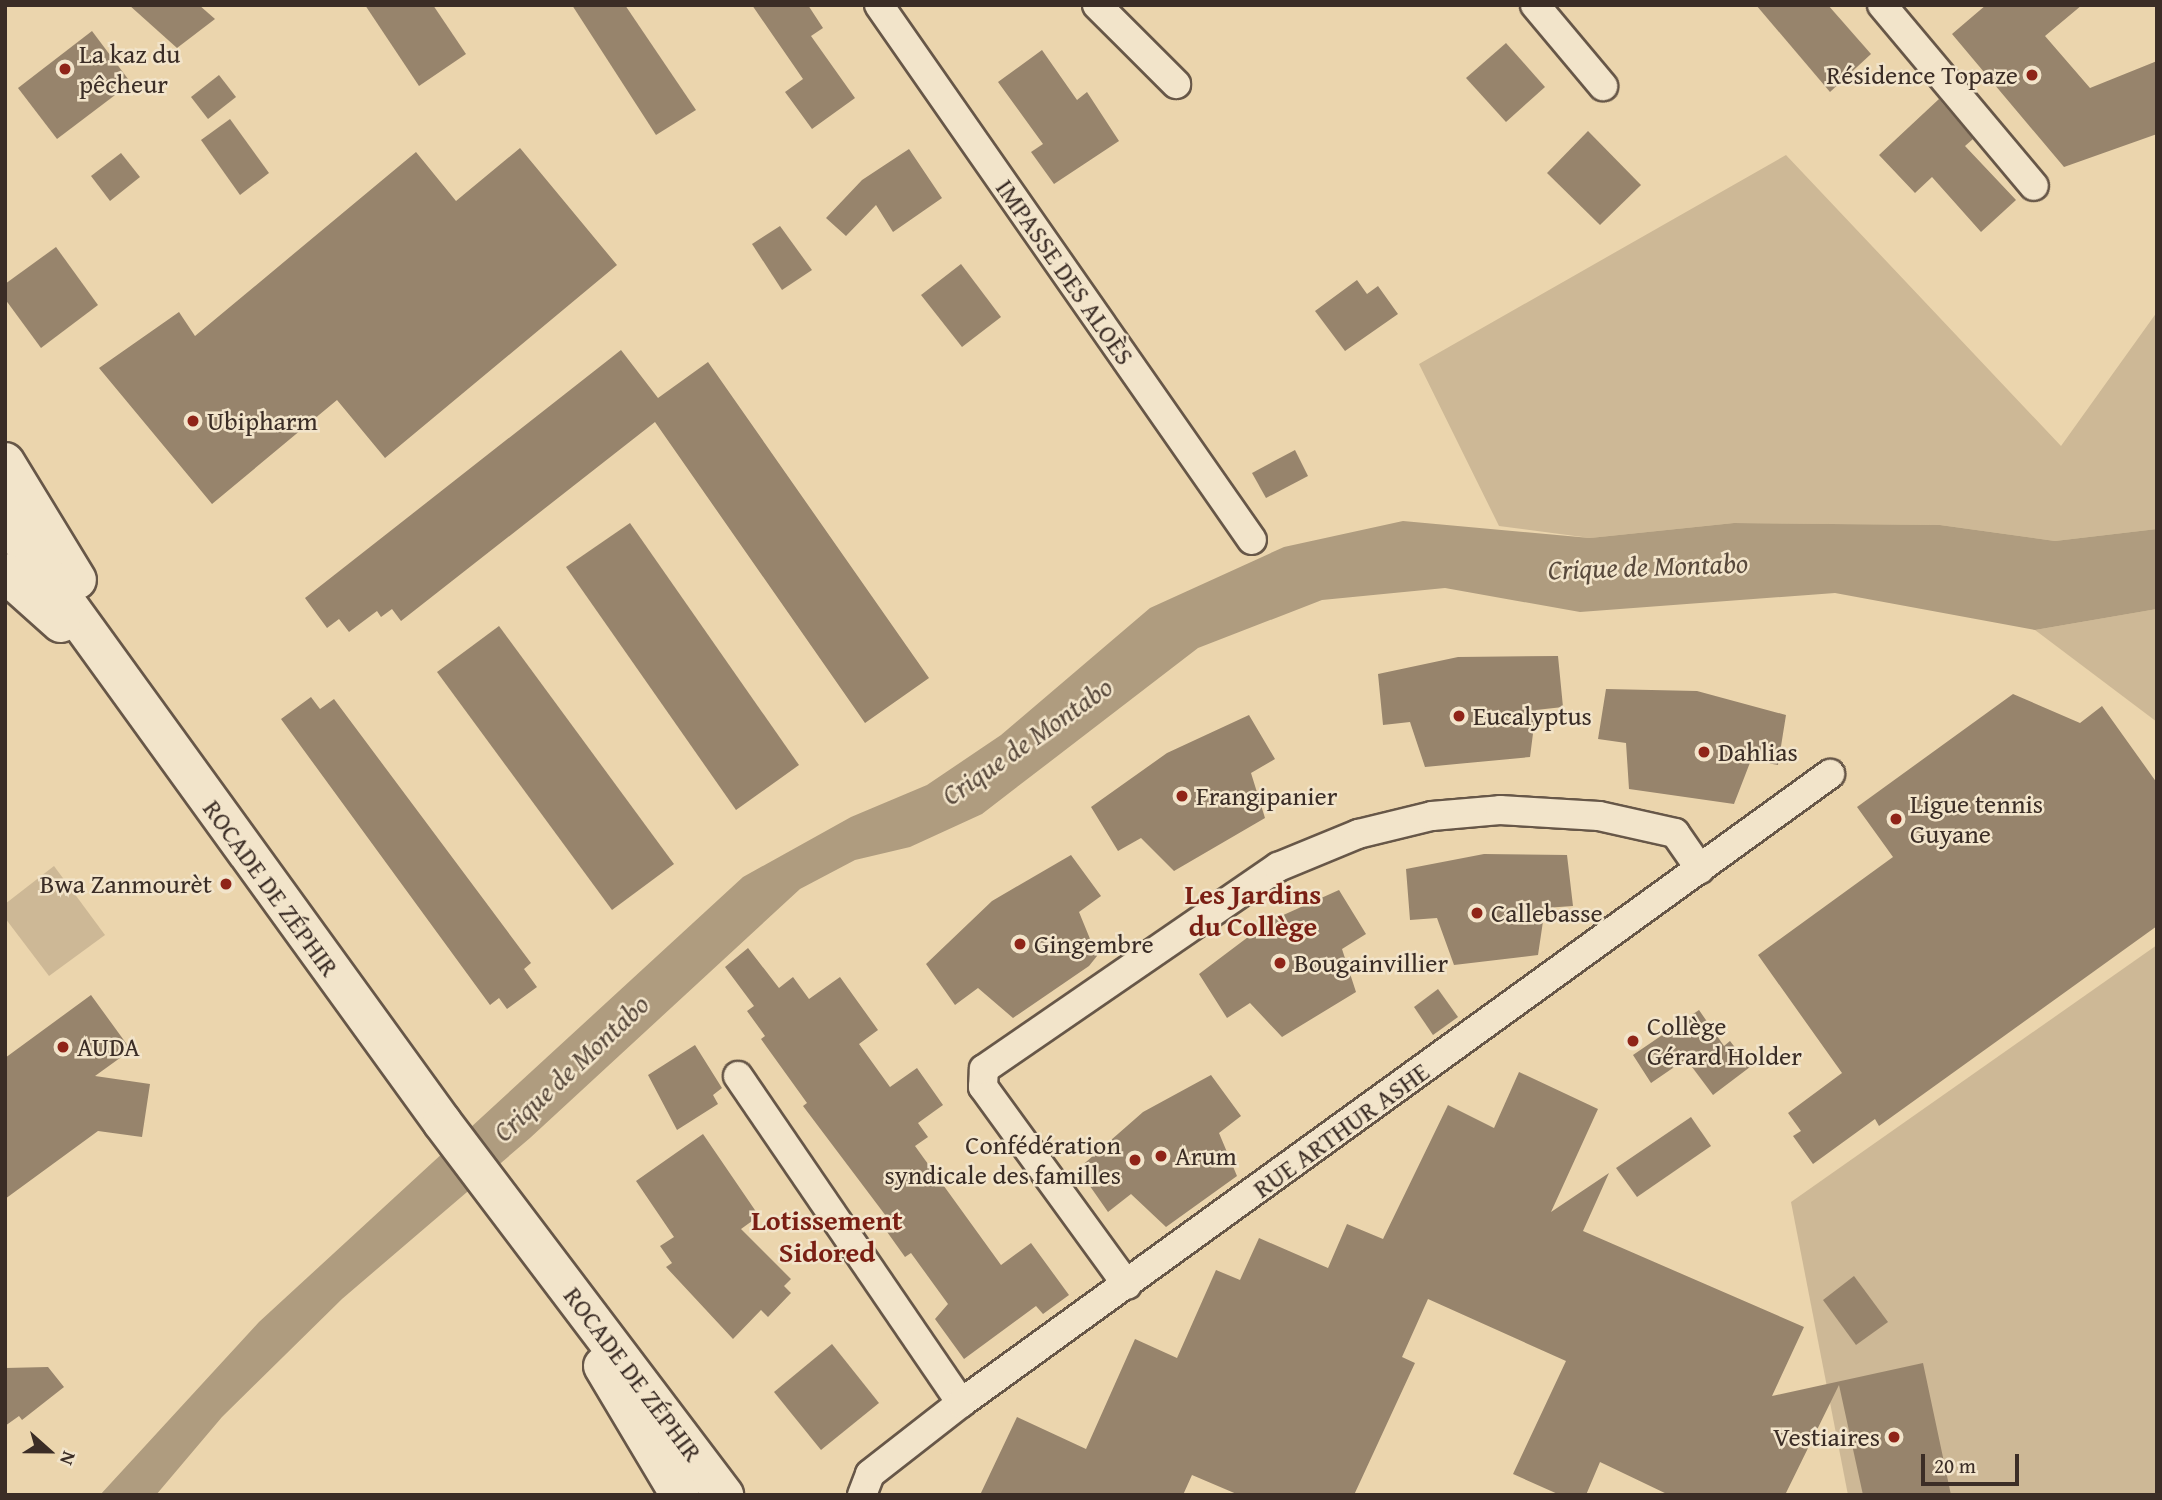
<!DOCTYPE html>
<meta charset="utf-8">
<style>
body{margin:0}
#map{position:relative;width:2162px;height:1500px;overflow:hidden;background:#ebd5ad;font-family:"Gentium Book Plus",serif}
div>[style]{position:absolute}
.green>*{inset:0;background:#cdb896}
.water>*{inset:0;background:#af9c7f}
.building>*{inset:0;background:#97846c}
.roads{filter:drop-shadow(2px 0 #675748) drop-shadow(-2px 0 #675748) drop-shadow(0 2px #675748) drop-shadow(0 -2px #675748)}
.minor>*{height:28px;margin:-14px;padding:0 14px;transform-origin:14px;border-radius:14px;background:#f2e4ca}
.secondary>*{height:38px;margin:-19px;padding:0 19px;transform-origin:19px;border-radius:19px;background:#f2e4ca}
.dots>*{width:19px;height:19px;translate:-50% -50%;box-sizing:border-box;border:4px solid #f2e4ca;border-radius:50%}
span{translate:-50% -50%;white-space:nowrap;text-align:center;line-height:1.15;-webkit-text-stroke:5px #f2e4ca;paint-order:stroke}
.poi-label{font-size:26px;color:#3b2d26}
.left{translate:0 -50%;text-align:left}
.right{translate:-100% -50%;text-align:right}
.street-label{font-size:26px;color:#3b2d26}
.water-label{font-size:28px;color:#58493c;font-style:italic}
.neighbourhood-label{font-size:28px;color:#7a1f14;font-weight:700}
.frame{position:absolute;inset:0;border:7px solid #3b2d26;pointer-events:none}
.north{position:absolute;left:14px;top:1416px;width:70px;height:70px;-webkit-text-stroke:5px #f2e4ca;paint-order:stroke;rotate:111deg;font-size:19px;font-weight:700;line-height:28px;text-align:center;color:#3b2d26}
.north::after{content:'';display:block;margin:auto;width:24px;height:32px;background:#3b2d26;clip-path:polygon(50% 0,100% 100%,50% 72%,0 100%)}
.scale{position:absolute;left:1921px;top:1454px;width:98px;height:32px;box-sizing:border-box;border:4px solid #3b2d26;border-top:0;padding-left:9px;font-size:21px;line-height:24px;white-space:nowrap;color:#3b2d26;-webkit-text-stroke:5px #f2e4ca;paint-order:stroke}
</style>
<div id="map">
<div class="green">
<div style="clip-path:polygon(1786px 155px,2061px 446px,2157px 312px,2157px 529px,2055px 541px,1940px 525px,1734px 523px,1590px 538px,1499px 526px,1419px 364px)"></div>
<div style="clip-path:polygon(2157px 609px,2157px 722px,2035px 630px)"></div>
<div style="clip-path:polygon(54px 866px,105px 935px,49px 976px,5px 918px,5px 904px)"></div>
<div style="clip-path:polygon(2157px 945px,2157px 1495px,1848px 1495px,1791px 1202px)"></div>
</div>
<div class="water">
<div style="clip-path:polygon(1403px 521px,1590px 538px,1734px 523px,1940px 525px,2055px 541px,2157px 529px,2157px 609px,2035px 630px,1835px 593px,1580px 612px,1445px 588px,1322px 600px,1198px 648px,982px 814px,910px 847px,855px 860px,800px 889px,530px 1138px,342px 1299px,222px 1417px,156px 1495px,100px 1495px,259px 1322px,743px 877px,851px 817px,927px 785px,1001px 735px,1150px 608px,1284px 547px)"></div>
</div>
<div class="building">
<div style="clip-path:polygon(129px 5px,199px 5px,215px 19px,177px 48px)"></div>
<div style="clip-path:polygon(365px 5px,433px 5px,466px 54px,419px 86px)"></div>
<div style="clip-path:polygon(572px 5px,625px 5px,696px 110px,656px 135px)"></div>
<div style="clip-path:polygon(752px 5px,808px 5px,823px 28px,811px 36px,855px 98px,812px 129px,785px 92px,803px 79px)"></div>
<div style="clip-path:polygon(1756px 5px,1828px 5px,1871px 54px,1830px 92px)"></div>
<div style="clip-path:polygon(1986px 5px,2082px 5px,2045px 36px,2090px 88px,2157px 61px,2157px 134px,2064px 167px,1952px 34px)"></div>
<div style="clip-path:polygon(92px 31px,131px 83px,57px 139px,18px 88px)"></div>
<div style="clip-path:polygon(1506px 43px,1545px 87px,1506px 122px,1466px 78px)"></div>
<div style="clip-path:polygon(1042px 50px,1077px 100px,1087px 92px,1119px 141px,1054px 184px,1031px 152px,1043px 144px,998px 82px)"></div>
<div style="clip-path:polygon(219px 75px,236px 97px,208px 119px,191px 97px)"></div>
<div style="clip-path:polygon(1939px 99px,1973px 139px,1965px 146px,2016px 200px,1981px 232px,1932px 177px,1915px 193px,1879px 155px)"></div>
<div style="clip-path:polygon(230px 119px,269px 173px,240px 195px,201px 140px)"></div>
<div style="clip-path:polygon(1588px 131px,1641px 185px,1600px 225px,1547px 173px)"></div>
<div style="clip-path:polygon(520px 148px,617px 265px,385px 458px,337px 400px,212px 504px,99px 368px,179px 312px,195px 336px,416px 152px,456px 201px)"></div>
<div style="clip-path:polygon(909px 149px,942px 198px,893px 232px,876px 205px,846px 236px,826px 218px,862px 180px)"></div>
<div style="clip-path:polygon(121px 153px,140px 177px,110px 201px,91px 176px)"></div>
<div style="clip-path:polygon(780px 226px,812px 270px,782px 290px,752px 244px)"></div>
<div style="clip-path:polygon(56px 247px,98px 305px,41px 348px,5px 299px,5px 284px)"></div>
<div style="clip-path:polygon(961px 264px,1001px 317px,962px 347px,921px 295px)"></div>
<div style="clip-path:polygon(1357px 280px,1367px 294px,1378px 286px,1398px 314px,1345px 351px,1315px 311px)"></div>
<div style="clip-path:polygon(621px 350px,658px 398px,708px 362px,929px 678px,865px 723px,655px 422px,401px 621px,392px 609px,381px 617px,377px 611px,349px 632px,339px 619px,327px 628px,305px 598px)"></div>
<div style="clip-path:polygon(1295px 450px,1308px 476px,1266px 498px,1252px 473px)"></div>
<div style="clip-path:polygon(630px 523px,799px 765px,736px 810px,566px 567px)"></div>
<div style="clip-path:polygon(499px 626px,674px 864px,612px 910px,437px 672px)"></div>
<div style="clip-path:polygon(1558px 656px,1563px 707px,1536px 710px,1530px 757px,1425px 767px,1410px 722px,1383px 725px,1378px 674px,1458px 657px)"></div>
<div style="clip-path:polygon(1606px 689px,1697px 691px,1786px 715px,1778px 765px,1751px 760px,1734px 804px,1629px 789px,1626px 743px,1598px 739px)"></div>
<div style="clip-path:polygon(2013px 694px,2080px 723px,2102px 706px,2157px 783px,2157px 926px,1879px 1126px,1875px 1119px,1813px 1164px,1793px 1136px,1801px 1131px,1788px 1113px,1842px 1073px,1758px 955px,1893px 857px,1857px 807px)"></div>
<div style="clip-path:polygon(311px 697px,320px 709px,334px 699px,531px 963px,524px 969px,537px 987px,507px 1009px,499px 998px,490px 1005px,281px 719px)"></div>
<div style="clip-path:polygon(1249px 715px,1275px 759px,1251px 773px,1265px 818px,1174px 871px,1141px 838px,1118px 851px,1091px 807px,1167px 753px)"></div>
<div style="clip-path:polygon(1484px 854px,1567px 855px,1573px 906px,1545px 908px,1538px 955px,1454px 965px,1437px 918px,1410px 920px,1406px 869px)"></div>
<div style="clip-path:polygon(1071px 855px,1101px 896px,1079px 912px,1097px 956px,1089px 966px,1013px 1018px,978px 988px,955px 1005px,926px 964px,992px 901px)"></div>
<div style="clip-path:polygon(1339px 890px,1366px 934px,1342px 949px,1356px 992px,1282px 1037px,1250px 1003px,1227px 1018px,1199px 974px,1268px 922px)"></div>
<div style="clip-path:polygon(748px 948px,779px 988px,793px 977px,809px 999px,840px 977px,878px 1030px,859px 1044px,890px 1087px,917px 1068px,943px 1105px,918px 1123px,928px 1137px,915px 1146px,1001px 1265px,1031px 1243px,1069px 1295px,1043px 1314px,1036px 1306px,964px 1359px,935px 1319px,948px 1304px,911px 1253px,905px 1257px,885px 1229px,892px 1224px,803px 1106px,807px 1103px,761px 1039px,765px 1036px,747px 1011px,754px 1006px,725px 967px)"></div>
<div style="clip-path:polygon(1438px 989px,1458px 1017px,1433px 1035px,1414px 1007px)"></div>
<div style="clip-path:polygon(91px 995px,131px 1050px,95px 1076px,150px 1084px,142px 1137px,98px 1131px,5px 1199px,5px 1058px)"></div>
<div style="clip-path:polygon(1699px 1010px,1724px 1046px,1730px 1041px,1750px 1067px,1713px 1095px,1686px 1059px,1651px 1083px,1633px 1055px)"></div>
<div style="clip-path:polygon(695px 1045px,722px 1088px,713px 1095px,718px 1104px,677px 1130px,648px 1075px)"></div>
<div style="clip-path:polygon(1519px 1072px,1598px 1109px,1551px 1212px,1609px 1173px,1583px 1231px,1804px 1327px,1772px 1396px,1923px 1363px,1951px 1495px,1863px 1495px,1839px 1385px,1785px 1495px,1669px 1495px,1600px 1462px,1586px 1495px,1560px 1495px,1513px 1474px,1566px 1361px,1428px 1299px,1402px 1357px,1415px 1363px,1354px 1495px,1239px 1495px,1192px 1475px,1183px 1495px,980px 1495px,1017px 1417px,1086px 1449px,1135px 1339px,1177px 1358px,1216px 1270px,1240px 1280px,1259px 1238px,1328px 1268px,1347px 1224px,1383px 1239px,1448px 1105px,1494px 1128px)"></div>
<div style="clip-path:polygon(1211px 1075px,1241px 1116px,1219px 1133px,1237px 1176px,1166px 1227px,1131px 1194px,1108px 1212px,1078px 1169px,1143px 1112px)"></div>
<div style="clip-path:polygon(1691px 1117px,1711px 1146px,1637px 1197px,1616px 1168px)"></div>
<div style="clip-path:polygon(703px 1134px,759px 1216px,741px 1229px,791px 1279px,784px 1286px,791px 1293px,768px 1317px,761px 1310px,733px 1339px,666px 1267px,672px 1263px,660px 1246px,674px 1237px,636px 1181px)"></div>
<div style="clip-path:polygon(1854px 1276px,1888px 1322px,1856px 1345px,1823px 1300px)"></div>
<div style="clip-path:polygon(832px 1344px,879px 1403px,821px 1450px,774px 1392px)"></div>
<div style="clip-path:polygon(48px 1367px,64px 1387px,22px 1420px,19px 1416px,5px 1426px,5px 1368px)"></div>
</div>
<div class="roads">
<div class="minor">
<div style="left:879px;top:5px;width:652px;rotate:55.12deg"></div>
<div style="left:1097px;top:5px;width:112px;rotate:45deg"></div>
<div style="left:1535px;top:5px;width:106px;rotate:50deg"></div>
<div style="left:1882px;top:5px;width:236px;rotate:50deg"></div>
<div style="left:738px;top:1076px;width:396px;rotate:55.7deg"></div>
<div style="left:1127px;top:1285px;width:245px;rotate:-126deg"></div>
<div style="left:983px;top:1087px;width:18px;rotate:-87deg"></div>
<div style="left:984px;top:1069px;width:357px;rotate:-34.5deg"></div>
<div style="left:1278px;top:867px;width:87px;rotate:-22.4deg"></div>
<div style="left:1358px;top:834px;width:76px;rotate:-13.7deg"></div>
<div style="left:1432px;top:816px;width:68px;rotate:-5deg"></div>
<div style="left:1500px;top:810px;width:99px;rotate:3.5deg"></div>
<div style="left:1599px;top:816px;width:78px;rotate:12.6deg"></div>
<div style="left:1675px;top:833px;width:44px;rotate:55.2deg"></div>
<div style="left:862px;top:1495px;width:22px;rotate:-69deg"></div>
<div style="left:870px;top:1474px;width:115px;rotate:-38deg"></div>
<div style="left:961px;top:1403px;width:1073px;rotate:-35.9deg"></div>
</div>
<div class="secondary">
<div style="left:5px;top:462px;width:138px;rotate:58.6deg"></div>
<div style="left:5px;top:518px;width:746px;rotate:54.11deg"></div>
<div style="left:442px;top:1122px;width:468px;rotate:52.9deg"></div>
<div style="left:5px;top:573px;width:75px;rotate:41.8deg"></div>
<div style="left:603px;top:1366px;width:150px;rotate:59.2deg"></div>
</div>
</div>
<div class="dots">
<div style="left:65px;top:69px;background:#8f2418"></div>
<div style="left:2032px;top:75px;background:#8f2418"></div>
<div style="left:193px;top:421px;background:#8f2418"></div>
<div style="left:1459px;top:716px;background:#8f2418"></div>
<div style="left:1704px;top:752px;background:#8f2418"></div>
<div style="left:1182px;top:796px;background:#8f2418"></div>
<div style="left:1896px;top:819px;background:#8f2418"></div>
<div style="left:226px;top:884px;background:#8f2418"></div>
<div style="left:1477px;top:913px;background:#8f2418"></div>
<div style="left:1020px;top:944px;background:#8f2418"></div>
<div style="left:1280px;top:963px;background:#8f2418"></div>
<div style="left:1633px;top:1041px;background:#8f2418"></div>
<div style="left:63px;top:1047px;background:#8f2418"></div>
<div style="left:1161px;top:1156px;background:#8f2418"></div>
<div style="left:1135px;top:1160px;background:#8f2418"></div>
<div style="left:1894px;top:1437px;background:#8f2418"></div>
</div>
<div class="poi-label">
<span class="left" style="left:79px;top:69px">La kaz du<br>pêcheur</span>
<span class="right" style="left:2018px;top:75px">Résidence Topaze</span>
<span class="left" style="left:207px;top:421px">Ubipharm</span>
<span class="left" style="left:1473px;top:716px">Eucalyptus</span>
<span class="left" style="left:1718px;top:752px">Dahlias</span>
<span class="left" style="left:1196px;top:796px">Frangipanier</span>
<span class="left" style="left:1910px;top:819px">Ligue tennis<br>Guyane</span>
<span class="right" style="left:212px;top:884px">Bwa Zanmourèt</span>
<span class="left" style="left:1491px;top:913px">Callebasse</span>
<span class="left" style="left:1034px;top:944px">Gingembre</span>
<span class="left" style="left:1294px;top:963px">Bougainvillier</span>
<span class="left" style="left:1647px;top:1041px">Collège<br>Gérard Holder</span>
<span class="left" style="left:77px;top:1047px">AUDA</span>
<span class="right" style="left:1121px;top:1160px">Confédération<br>syndicale des familles</span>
<span class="left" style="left:1175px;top:1156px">Arum</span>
<span class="right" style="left:1880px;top:1437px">Vestiaires</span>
</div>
<div class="street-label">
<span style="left:1065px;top:272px;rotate:55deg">IMPASSE DES ALOÈS</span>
<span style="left:271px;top:888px;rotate:54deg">ROCADE DE ZÉPHIR</span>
<span style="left:1341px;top:1130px;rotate:-36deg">RUE ARTHUR ASHE</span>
<span style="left:633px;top:1374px;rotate:53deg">ROCADE DE ZÉPHIR</span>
</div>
<div class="water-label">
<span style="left:1648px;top:566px;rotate:-2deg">Crique de Montabo</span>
<span style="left:1027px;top:741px;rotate:-35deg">Crique de Montabo</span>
<span style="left:571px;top:1068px;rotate:-43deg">Crique de Montabo</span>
</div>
<div class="neighbourhood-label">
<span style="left:1253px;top:910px">Les Jardins<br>du Collège</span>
<span style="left:827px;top:1236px">Lotissement<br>Sidored</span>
</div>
<div class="frame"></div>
<div class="north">N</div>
<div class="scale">20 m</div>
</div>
